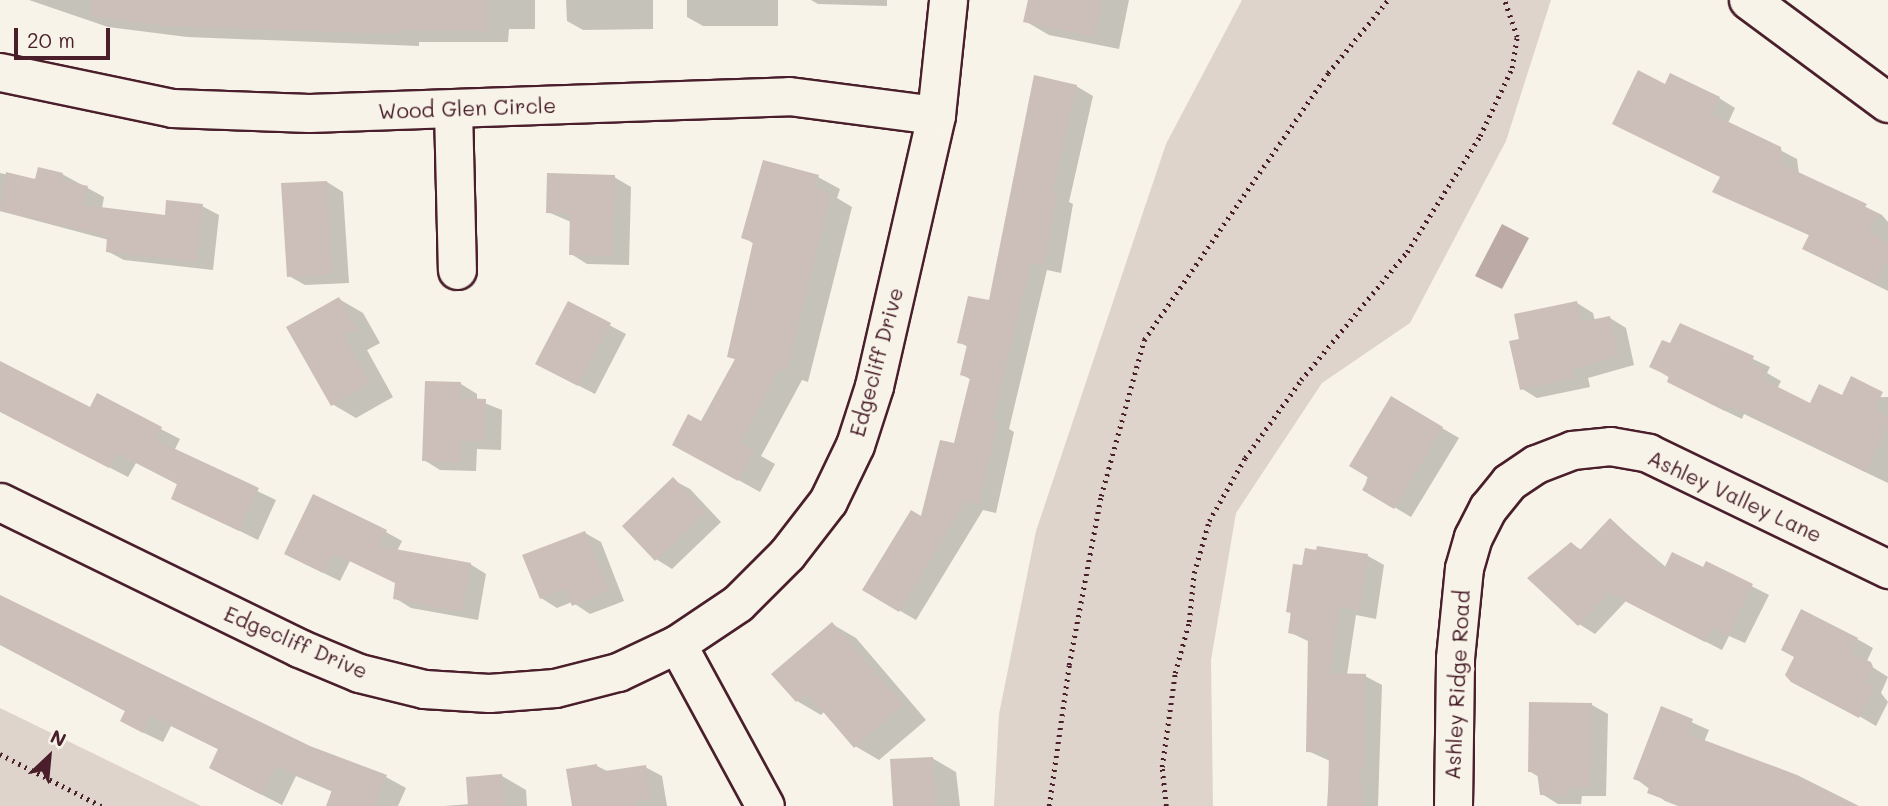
<!DOCTYPE html>
<style>
body{margin:0}
#map{position:relative;width:1888px;height:806px;overflow:hidden;background:#f7f3e8;font-family:Mali,sans-serif}
div>[style]{position:absolute}
.green>*{inset:0;background:#ded4cc}
.water>*{inset:0;background:#bcaaa7}
.shadow>*{inset:0;background:#0003}
.building>*{inset:0;background:#ccbfb9}
.path>*{height:4.5px;margin-top:-2.25px;transform-origin:0;background:repeating-linear-gradient(90deg,#4a1f2b 0 2px,transparent 0 7px)}
.roads{filter:drop-shadow(2px 0 #4a1f2b) drop-shadow(-2px 0 #4a1f2b) drop-shadow(0 2px #4a1f2b) drop-shadow(0 -2px #4a1f2b)}
.street>*{height:37px;margin:-18.5px;padding:0 18.5px;transform-origin:18.5px;border-radius:18.5px;background:#f7f3e8}
.secondary>*{height:38px;margin:-19px;padding:0 19px;transform-origin:19px;border-radius:19px;background:#f7f3e8}
span{translate:-50% -50%;white-space:nowrap;text-align:center;line-height:1.15;-webkit-text-stroke:7px #f7f3e8;paint-order:stroke}
.street-label{font-size:21px;color:#4a1f2b}
.north{position:absolute;left:14px;top:722px;width:70px;height:70px;-webkit-text-stroke:5px #f7f3e8;paint-order:stroke;rotate:26deg;font-size:19px;font-weight:700;line-height:28px;text-align:center;color:#4a1f2b}
.north::after{content:'';display:block;margin:auto;width:24px;height:32px;background:#4a1f2b;clip-path:polygon(50% 0,100% 100%,50% 72%,0 100%)}
.scale{position:absolute;left:14px;top:28px;width:96px;height:32px;box-sizing:border-box;border:4px solid #4a1f2b;border-top:0;padding-left:9px;font-size:21px;line-height:24px;white-space:nowrap;color:#4a1f2b;-webkit-text-stroke:5px #f7f3e8;paint-order:stroke}
</style>
<div id="map">
<div class="green">
<div style="clip-path:polygon(1242px 0,1551px 0,1506px 141px,1410px 323px,1322px 383px,1236px 513px,1211px 660px,1213px 806px,994px 806px,999px 714px,1036px 531px,1166px 144px)"></div>
<div style="clip-path:polygon(0 708px,201px 806px,0 806px)"></div>
</div>
<div class="water">
<div style="clip-path:polygon(1502px 224px,1529px 238px,1502px 289px,1475px 276px)"></div>
</div>
<div class="shadow">
<div style="clip-path:polygon(29px 0,535px 0,535px 29px,509px 29px,508px 42px,419px 42px,419px 46px,187px 37px,108px 27px)"></div>
<div style="clip-path:polygon(566px 0,653px 0,653px 29px,583px 30px,567px 21px)"></div>
<div style="clip-path:polygon(687px 0,778px 0,778px 26px,703px 26px,687px 17px)"></div>
<div style="clip-path:polygon(811px 0,887px 0,887px 6px,818px 4px)"></div>
<div style="clip-path:polygon(1030px 0,1129px 0,1119px 49px,1049px 35px,1025px 21px)"></div>
<div style="clip-path:polygon(1076px 86px,1093px 96px,1069px 202px,1073px 204px,1061px 273px,1047px 270px,1009px 429px,1014px 432px,996px 513px,983px 510px,916px 620px,864px 590px,923px 519px,955px 446px,971px 380px,962px 374px,968px 347px,959px 342px,990px 303px)"></div>
<div style="clip-path:polygon(1666px 86px,1719px 98px,1735px 108px,1728px 123px,1797px 159px,1799px 174px,1882px 215px,1888px 222px,1888px 291px,1804px 249px,1811px 236px,1714px 191px,1721px 177px)"></div>
<div style="clip-path:polygon(0 173px,36px 181px,62px 174px,104px 197px,102px 209px,166px 217px,202px 206px,219px 215px,213px 270px,124px 260px,107px 251px,109px 240px,0 211px)"></div>
<div style="clip-path:polygon(614px 177px,631px 187px,629px 265px,587px 264px,571px 254px,571px 222px,548px 212px)"></div>
<div style="clip-path:polygon(818px 177px,840px 189px,837px 198px,852px 207px,808px 382px,802px 380px,761px 456px,775px 464px,760px 492px,695px 456px,701px 423px,736px 360px,729px 356px,754px 244px,743px 237px)"></div>
<div style="clip-path:polygon(327px 182px,343px 192px,349px 283px,305px 285px,289px 276px)"></div>
<div style="clip-path:polygon(339px 299px,363px 313px,380px 343px,367px 350px,393px 397px,356px 418px,332px 404px)"></div>
<div style="clip-path:polygon(568px 303px,626px 334px,595px 394px,554px 373px)"></div>
<div style="clip-path:polygon(1577px 303px,1593px 313px,1595px 321px,1610px 318px,1626px 328px,1634px 365px,1588px 378px,1590px 387px,1537px 398px,1521px 388px,1521px 340px)"></div>
<div style="clip-path:polygon(1680px 325px,1770px 367px,1767px 373px,1781px 381px,1777px 389px,1811px 405px,1843px 398px,1888px 397px,1888px 483px,1744px 414px,1742px 419px,1711px 404px,1651px 366px,1670px 346px)"></div>
<div style="clip-path:polygon(0 363px,90px 409px,97px 396px,180px 439px,174px 451px,276px 500px,258px 540px,173px 498px,179px 485px,136px 463px,128px 477px,0 411px)"></div>
<div style="clip-path:polygon(461px 384px,477px 394px,477px 400px,502px 410px,501px 450px,477px 449px,476px 471px,440px 470px,424px 460px)"></div>
<div style="clip-path:polygon(1391px 398px,1459px 438px,1411px 517px,1364px 489px)"></div>
<div style="clip-path:polygon(673px 480px,690px 489px,721px 522px,672px 569px,656px 559px)"></div>
<div style="clip-path:polygon(1610px 520px,1667px 568px,1704px 569px,1706px 563px,1769px 595px,1745px 643px,1729px 636px,1722px 650px,1626px 601px,1595px 634px,1579px 624px,1571px 544px,1582px 550px)"></div>
<div style="clip-path:polygon(386px 532px,402px 541px,397px 551px,470px 564px,486px 574px,478px 620px,411px 608px,395px 598px,397px 583px,350px 561px,340px 581px,303px 563px)"></div>
<div style="clip-path:polygon(585px 533px,601px 542px,624px 601px,590px 614px,572px 602px,557px 608px,541px 598px)"></div>
<div style="clip-path:polygon(1368px 556px,1384px 565px,1376px 619px,1356px 615px,1347px 675px,1365px 676px,1382px 685px,1378px 806px,1327px 806px,1330px 761px,1308px 751px,1310px 642px,1289px 632px,1295px 566px)"></div>
<div style="clip-path:polygon(0 597px,309px 747px,386px 777px,406px 788px,398px 806px,337px 806px,333px 792px,296px 776px,282px 805px,231px 779px,211px 768px,220px 750px,171px 726px,163px 742px,142px 732px,127px 712px,0 645px)"></div>
<div style="clip-path:polygon(832px 624px,856px 638px,926px 720px,879px 760px,855px 746px,825px 711px,821px 715px,797px 701px)"></div>
<div style="clip-path:polygon(1857px 639px,1873px 648px,1866px 663px,1888px 677px,1881px 693px,1888px 702px,1876px 726px,1788px 674px,1796px 657px)"></div>
<div style="clip-path:polygon(1592px 705px,1608px 714px,1606px 796px,1582px 796px,1581px 804px,1558px 804px,1542px 794px,1539px 777px,1529px 771px)"></div>
<div style="clip-path:polygon(1662px 709px,1709px 730px,1704px 742px,1847px 806px,1678px 806px,1665px 801px,1635px 778px)"></div>
<div style="clip-path:polygon(932px 758px,956px 772px,960px 806px,894px 806px)"></div>
<div style="clip-path:polygon(597px 766px,609px 772px,645px 767px,662px 776px,667px 806px,573px 806px)"></div>
<div style="clip-path:polygon(502px 776px,526px 790px,527px 806px,444px 806px,470px 804px)"></div>
</div>
<div class="building">
<div style="clip-path:polygon(92px 0,487px 0,487px 31px,398px 30px,397px 34px,164px 26px,91px 16px)"></div>
<div style="clip-path:polygon(1028px 0,1103px 0,1095px 37px,1023px 22px)"></div>
<div style="clip-path:polygon(1638px 70px,1665px 84px,1670px 73px,1720px 97px,1712px 114px,1781px 147px,1783px 165px,1867px 204px,1865px 207px,1878px 214px,1869px 230px,1888px 244px,1888px 259px,1875px 284px,1802px 249px,1809px 235px,1712px 192px,1720px 177px,1612px 124px)"></div>
<div style="clip-path:polygon(1034px 75px,1077px 85px,1053px 192px,1057px 193px,1045px 265px,1031px 262px,993px 420px,998px 421px,979px 505px,966px 501px,899px 612px,862px 590px,911px 510px,921px 516px,940px 440px,954px 443px,970px 378px,960px 375px,967px 345px,957px 343px,968px 296px,989px 300px)"></div>
<div style="clip-path:polygon(763px 160px,819px 175px,815px 188px,831px 193px,787px 371px,780px 369px,740px 443px,755px 450px,738px 481px,672px 445px,688px 414px,701px 421px,735px 359px,727px 357px,753px 242px,741px 238px)"></div>
<div style="clip-path:polygon(38px 167px,63px 173px,61px 180px,88px 186px,84px 205px,165px 215px,166px 200px,203px 204px,197px 262px,106px 252px,107px 236px,0 211px,6px 172px,35px 179px)"></div>
<div style="clip-path:polygon(547px 173px,615px 175px,613px 256px,569px 255px,570px 214px,546px 213px)"></div>
<div style="clip-path:polygon(327px 181px,333px 274px,287px 277px,281px 183px)"></div>
<div style="clip-path:polygon(339px 297px,357px 329px,344px 336px,370px 383px,331px 406px,286px 327px)"></div>
<div style="clip-path:polygon(568px 301px,611px 323px,578px 386px,535px 364px)"></div>
<div style="clip-path:polygon(1577px 301px,1581px 322px,1610px 316px,1619px 356px,1572px 369px,1574px 378px,1520px 390px,1509px 341px,1519px 339px,1514px 314px)"></div>
<div style="clip-path:polygon(1680px 323px,1754px 356px,1751px 363px,1766px 370px,1762px 379px,1810px 403px,1819px 384px,1842px 395px,1851px 376px,1883px 392px,1875px 409px,1888px 416px,1888px 425px,1865px 472px,1746px 412px,1727px 406px,1725px 411px,1667px 382px,1669px 376px,1649px 367px,1662px 340px,1670px 343px)"></div>
<div style="clip-path:polygon(0 361px,90px 407px,97px 393px,162px 427px,156px 440px,259px 488px,239px 531px,171px 499px,177px 484px,117px 453px,109px 468px,0 412px)"></div>
<div style="clip-path:polygon(425px 381px,461px 382px,460px 398px,486px 399px,485px 442px,461px 441px,460px 463px,422px 461px)"></div>
<div style="clip-path:polygon(1391px 396px,1443px 427px,1394px 509px,1362px 490px,1369px 478px,1349px 466px)"></div>
<div style="clip-path:polygon(673px 477px,706px 512px,655px 561px,622px 526px)"></div>
<div style="clip-path:polygon(313px 494px,387px 530px,379px 546px,471px 563px,462px 612px,393px 599px,395px 583px,333px 553px,323px 573px,284px 554px)"></div>
<div style="clip-path:polygon(1610px 518px,1664px 569px,1672px 552px,1703px 567px,1706px 561px,1753px 584px,1728px 636px,1712px 628px,1705px 642px,1609px 593px,1578px 626px,1527px 578px,1571px 542px,1580px 550px)"></div>
<div style="clip-path:polygon(585px 531px,609px 591px,572px 606px,565px 589px,540px 599px,522px 555px)"></div>
<div style="clip-path:polygon(1317px 546px,1368px 554px,1360px 611px,1340px 607px,1330px 673px,1366px 674px,1364px 769px,1360px 769px,1363px 806px,1328px 806px,1329px 753px,1306px 752px,1308px 637px,1288px 633px,1291px 613px,1286px 612px,1293px 564px,1302px 565px,1305px 548px,1316px 550px)"></div>
<div style="clip-path:polygon(0 595px,310px 746px,387px 775px,374px 806px,326px 806px,332px 790px,276px 766px,262px 795px,209px 768px,218px 749px,151px 716px,143px 733px,120px 721px,125px 711px,0 644px)"></div>
<div style="clip-path:polygon(1801px 609px,1858px 638px,1850px 652px,1871px 662px,1873px 667px,1865px 682px,1875px 687px,1859px 718px,1791px 682px,1785px 675px,1794px 657px,1781px 650px)"></div>
<div style="clip-path:polygon(832px 622px,903px 705px,854px 748px,807px 693px,796px 702px,771px 674px)"></div>
<div style="clip-path:polygon(1529px 702px,1592px 703px,1590px 788px,1566px 788px,1565px 796px,1540px 795px,1537px 772px,1528px 772px)"></div>
<div style="clip-path:polygon(1661px 706px,1693px 719px,1688px 734px,1797px 775px,1859px 806px,1682px 806px,1647px 793px,1650px 785px,1633px 779px)"></div>
<div style="clip-path:polygon(933px 757px,936px 806px,893px 806px,890px 759px)"></div>
<div style="clip-path:polygon(597px 764px,598px 772px,646px 765px,651px 798px,636px 801px,637px 806px,572px 806px,566px 769px)"></div>
<div style="clip-path:polygon(502px 774px,505px 806px,468px 806px,466px 777px)"></div>
</div>
<div class="path">
<div style="left:0;top:754px;width:114px;rotate:27.2deg"></div>
<div style="left:1049px;top:806px;width:142px;rotate:-81.9deg"></div>
<div style="left:1069px;top:665px;width:172px;rotate:-79.3deg"></div>
<div style="left:1101px;top:496px;width:162px;rotate:-74.6deg"></div>
<div style="left:1144px;top:340px;width:324px;rotate:-55.4deg"></div>
<div style="left:1328px;top:73px;width:94px;rotate:-50.6deg"></div>
<div style="left:1166px;top:806px;width:39px;rotate:-96deg"></div>
<div style="left:1162px;top:767px;width:95px;rotate:-82.1deg"></div>
<div style="left:1175px;top:673px;width:53px;rotate:-74.6deg"></div>
<div style="left:1189px;top:622px;width:49px;rotate:-84.2deg"></div>
<div style="left:1194px;top:573px;width:54px;rotate:-73.9deg"></div>
<div style="left:1209px;top:521px;width:73px;rotate:-60.3deg"></div>
<div style="left:1245px;top:458px;width:96px;rotate:-54.3deg"></div>
<div style="left:1301px;top:380px;width:166px;rotate:-50.4deg"></div>
<div style="left:1407px;top:252px;width:137px;rotate:-57.8deg"></div>
<div style="left:1480px;top:136px;width:75px;rotate:-64.8deg"></div>
<div style="left:1512px;top:68px;width:31px;rotate:-81deg"></div>
<div style="left:1517px;top:37px;width:39px;rotate:-109deg"></div>
</div>
<div class="roads">
<div class="street">
<div style="left:0;top:72px;width:176px;rotate:11.8deg"></div>
<div style="left:172px;top:108px;width:137px;rotate:2.1deg"></div>
<div style="left:309px;top:113px;width:480px;rotate:-2deg"></div>
<div style="left:789px;top:96px;width:148px;rotate:7.4deg"></div>
<div style="left:453px;top:109px;width:161px;rotate:88.6deg"></div>
<div style="left:0;top:502px;width:333px;rotate:26deg"></div>
<div style="left:299px;top:648px;width:65px;rotate:22.6deg"></div>
<div style="left:359px;top:673px;width:67px;rotate:13.8deg"></div>
<div style="left:424px;top:689px;width:65px;rotate:3.5deg"></div>
<div style="left:489px;top:693px;width:66px;rotate:-4.3deg"></div>
<div style="left:555px;top:688px;width:65px;rotate:-14.3deg"></div>
<div style="left:618px;top:672px;width:65px;rotate:-25.4deg"></div>
<div style="left:677px;top:644px;width:73px;rotate:-33.9deg"></div>
<div style="left:738px;top:603px;width:69px;rotate:-45deg"></div>
<div style="left:787px;top:554px;width:67px;rotate:-52.3deg"></div>
<div style="left:828px;top:501px;width:62px;rotate:-64.3deg"></div>
<div style="left:855px;top:445px;width:62px;rotate:-72.1deg"></div>
<div style="left:874px;top:386px;width:278px;rotate:-77.1deg"></div>
<div style="left:936px;top:115px;width:116px;rotate:-84deg"></div>
<div style="left:677px;top:644px;width:184px;rotate:61.5deg"></div>
<div style="left:1453px;top:806px;width:148px;rotate:-89.2deg"></div>
<div style="left:1455px;top:658px;width:90px;rotate:-84.3deg"></div>
<div style="left:1464px;top:568px;width:32px;rotate:-74deg"></div>
<div style="left:1473px;top:537px;width:33px;rotate:-63deg"></div>
<div style="left:1488px;top:508px;width:33px;rotate:-51deg"></div>
<div style="left:1509px;top:482px;width:32px;rotate:-34deg"></div>
<div style="left:1536px;top:464px;width:39px;rotate:-21deg"></div>
<div style="left:1572px;top:450px;width:38px;rotate:-6deg"></div>
<div style="left:1610px;top:446px;width:39px;rotate:10deg"></div>
<div style="left:1648px;top:453px;width:267px;rotate:25.8deg"></div>
</div>
<div class="secondary">
<div style="left:1749px;top:0;width:173px;rotate:36.5deg"></div>
</div>
</div>
<div class="street-label">
<span style="left:467px;top:108px;rotate:-2deg">Wood Glen Circle</span>
<span style="left:876px;top:362px;rotate:-75deg">Edgecliff Drive</span>
<span style="left:1735px;top:496px;rotate:25deg">Ashley Valley Lane</span>
<span style="left:296px;top:642px;rotate:23deg">Edgecliff Drive</span>
<span style="left:1457px;top:685px;rotate:-87deg">Ashley Ridge Road</span>
</div>
<div class="north">N</div>
<div class="scale">20 m</div>
</div>
